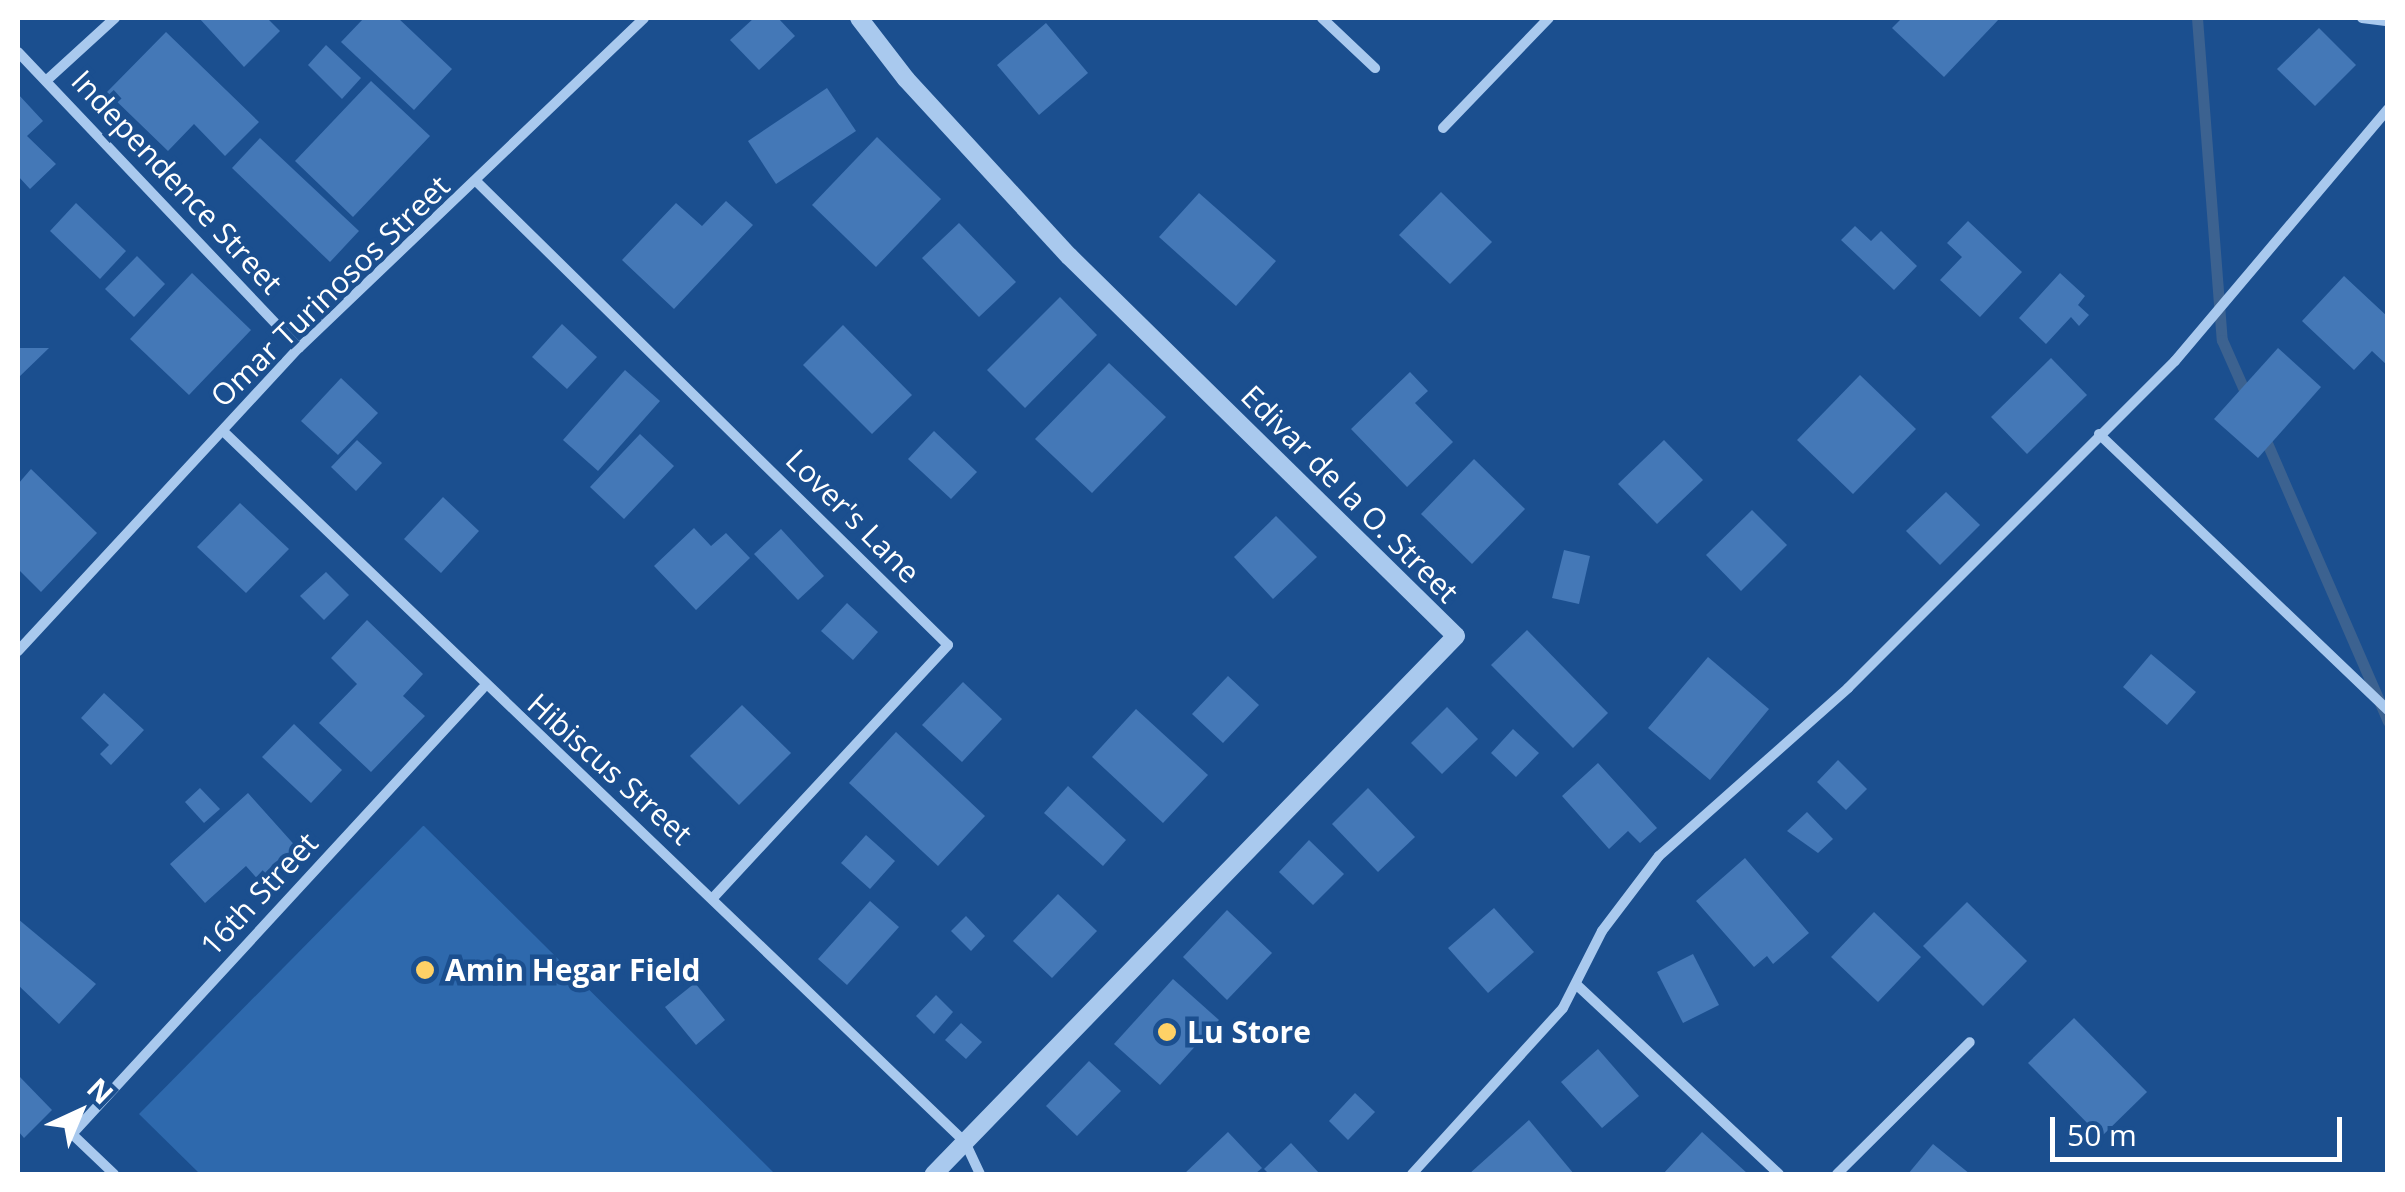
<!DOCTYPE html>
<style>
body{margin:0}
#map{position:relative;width:2405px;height:1192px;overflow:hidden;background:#1b4f8f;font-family:"Open Sans",sans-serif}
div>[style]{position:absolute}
.green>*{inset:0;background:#2e69ad}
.stream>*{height:11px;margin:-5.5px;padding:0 5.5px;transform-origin:5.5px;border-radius:5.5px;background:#3c6290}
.building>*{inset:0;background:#4478b7}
.minor>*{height:10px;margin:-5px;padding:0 5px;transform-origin:5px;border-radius:5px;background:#a9c9ee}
.tertiary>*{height:18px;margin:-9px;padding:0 9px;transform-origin:9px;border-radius:9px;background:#a9c9ee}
.dots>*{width:28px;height:28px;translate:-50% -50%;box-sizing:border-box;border:5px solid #1b4f8f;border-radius:50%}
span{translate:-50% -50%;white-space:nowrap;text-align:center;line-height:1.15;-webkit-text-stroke:9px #1b4f8f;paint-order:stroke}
.street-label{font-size:30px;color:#fff}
.poi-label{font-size:30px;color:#fff;font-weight:700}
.left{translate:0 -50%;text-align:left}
.frame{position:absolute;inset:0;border:20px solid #fff;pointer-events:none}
.north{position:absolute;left:30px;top:1062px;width:100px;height:100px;-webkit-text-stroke:8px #1b4f8f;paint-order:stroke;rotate:44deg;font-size:28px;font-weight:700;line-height:40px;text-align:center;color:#fff}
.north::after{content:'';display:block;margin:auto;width:35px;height:45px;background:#fff;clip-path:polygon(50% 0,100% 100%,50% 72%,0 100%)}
.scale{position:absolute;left:2050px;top:1117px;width:292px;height:45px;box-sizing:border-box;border:5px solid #fff;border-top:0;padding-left:12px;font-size:30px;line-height:35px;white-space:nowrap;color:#fff;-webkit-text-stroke:8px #1b4f8f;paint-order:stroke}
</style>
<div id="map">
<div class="green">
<div style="clip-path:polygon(423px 826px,424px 826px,775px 1174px,200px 1174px,139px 1114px)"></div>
</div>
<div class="stream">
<div style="left:2197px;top:18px;width:323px;rotate:85.6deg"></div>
<div style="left:2222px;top:340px;width:67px;rotate:66.1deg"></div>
<div style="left:2264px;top:436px;width:311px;rotate:66.5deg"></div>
</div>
<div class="building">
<div style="clip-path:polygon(199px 18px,267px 18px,280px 31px,244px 67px)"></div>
<div style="clip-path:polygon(364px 18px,398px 18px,452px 69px,414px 110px,341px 42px)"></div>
<div style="clip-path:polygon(754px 18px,778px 18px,795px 36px,759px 70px,730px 40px)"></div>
<div style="clip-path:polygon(1902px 18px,2000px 18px,1944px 77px,1892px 28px)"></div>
<div style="clip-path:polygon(1046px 23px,1088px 73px,1039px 115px,997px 65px)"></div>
<div style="clip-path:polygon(2319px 28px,2356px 65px,2315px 106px,2277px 69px)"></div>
<div style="clip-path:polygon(166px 32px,259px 122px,225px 156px,194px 124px,168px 151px,107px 92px)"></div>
<div style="clip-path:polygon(326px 45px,361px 78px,342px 99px,308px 65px)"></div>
<div style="clip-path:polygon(371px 81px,430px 136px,353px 217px,295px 161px)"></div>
<div style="clip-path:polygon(827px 88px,856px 131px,776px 184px,748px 141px)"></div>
<div style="clip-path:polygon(18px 94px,43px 121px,27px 136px,56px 164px,30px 189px,18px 176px)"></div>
<div style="clip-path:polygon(877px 137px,941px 199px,876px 267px,812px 205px)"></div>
<div style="clip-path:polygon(260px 138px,359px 231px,330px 262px,232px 168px)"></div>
<div style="clip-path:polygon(1441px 192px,1492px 242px,1450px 284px,1399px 235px)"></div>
<div style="clip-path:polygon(1199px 193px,1276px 261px,1236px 306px,1159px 237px)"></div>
<div style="clip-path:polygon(726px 201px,753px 225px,674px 309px,622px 260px,676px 203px,702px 226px)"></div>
<div style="clip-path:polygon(76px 203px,126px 251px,100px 279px,50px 231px)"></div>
<div style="clip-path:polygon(1968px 221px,2022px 272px,1980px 317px,1940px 280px,1962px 257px,1947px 243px)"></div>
<div style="clip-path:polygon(959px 223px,1016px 282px,979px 317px,922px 258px)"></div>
<div style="clip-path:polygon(1855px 226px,1871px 241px,1881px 231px,1917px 266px,1894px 290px,1841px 240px)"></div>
<div style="clip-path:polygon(137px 256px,165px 284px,134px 317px,105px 289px)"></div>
<div style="clip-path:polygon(192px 273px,251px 330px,189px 395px,130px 339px)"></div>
<div style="clip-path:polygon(2060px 273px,2085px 296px,2078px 305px,2089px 315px,2079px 326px,2071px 317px,2046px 344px,2019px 318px)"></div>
<div style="clip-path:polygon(2344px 276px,2388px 317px,2388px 366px,2372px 351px,2354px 370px,2302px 321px)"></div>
<div style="clip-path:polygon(1060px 297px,1097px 335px,1025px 408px,987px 370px)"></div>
<div style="clip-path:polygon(562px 324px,597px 357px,567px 389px,532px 357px)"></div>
<div style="clip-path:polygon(843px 325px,912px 395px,872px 434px,803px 365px)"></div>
<div style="clip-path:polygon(18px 348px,49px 348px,18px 378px)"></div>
<div style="clip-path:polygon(2278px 348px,2321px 387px,2258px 458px,2214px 419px)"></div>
<div style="clip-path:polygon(2051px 358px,2087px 395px,2027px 454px,1991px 417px)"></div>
<div style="clip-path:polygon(1109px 363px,1166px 417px,1092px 493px,1035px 439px)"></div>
<div style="clip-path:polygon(625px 370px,660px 401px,598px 471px,563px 440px)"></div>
<div style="clip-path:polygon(1410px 372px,1428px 391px,1415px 403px,1453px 442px,1407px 487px,1351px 429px)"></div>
<div style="clip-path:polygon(1860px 375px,1916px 429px,1853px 494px,1797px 440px)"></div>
<div style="clip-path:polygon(341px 378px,378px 413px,338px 455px,301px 421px)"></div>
<div style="clip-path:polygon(934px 431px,977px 472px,951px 499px,908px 459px)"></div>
<div style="clip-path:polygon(640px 434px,674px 466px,624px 519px,590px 487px)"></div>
<div style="clip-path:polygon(357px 440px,382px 463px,356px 491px,331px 467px)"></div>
<div style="clip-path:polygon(1664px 440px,1703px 480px,1657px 524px,1618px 484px)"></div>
<div style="clip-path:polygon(1474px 459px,1525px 509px,1472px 564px,1421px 514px)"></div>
<div style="clip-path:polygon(31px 469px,97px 533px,41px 592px,18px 569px,18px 484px)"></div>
<div style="clip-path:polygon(1946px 492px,1980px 525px,1940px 565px,1906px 531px)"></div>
<div style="clip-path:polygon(443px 497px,479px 531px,441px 573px,404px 539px)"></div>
<div style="clip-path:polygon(240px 503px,289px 549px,246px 593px,197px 547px)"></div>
<div style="clip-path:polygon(1752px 510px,1787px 545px,1741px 591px,1706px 555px)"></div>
<div style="clip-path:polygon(1276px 516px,1317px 557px,1273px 599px,1234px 557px)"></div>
<div style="clip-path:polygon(694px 528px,711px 546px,726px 533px,750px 558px,696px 610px,654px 566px)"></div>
<div style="clip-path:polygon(781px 529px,824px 576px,798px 600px,754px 554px)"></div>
<div style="clip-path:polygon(1564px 550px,1590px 556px,1579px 604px,1552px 598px)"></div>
<div style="clip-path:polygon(326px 572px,349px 595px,324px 620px,300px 596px)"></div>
<div style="clip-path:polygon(847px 603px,878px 632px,853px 660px,821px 631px)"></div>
<div style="clip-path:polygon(367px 620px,423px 674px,403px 696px,425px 716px,371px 772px,319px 723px,357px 684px,331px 658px)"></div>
<div style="clip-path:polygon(1527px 630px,1608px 713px,1573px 748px,1491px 665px)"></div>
<div style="clip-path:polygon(2151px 654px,2196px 692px,2167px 725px,2123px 687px)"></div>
<div style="clip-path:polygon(1708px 657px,1769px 709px,1710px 780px,1648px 728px)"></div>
<div style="clip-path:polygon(1228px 676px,1259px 705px,1223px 743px,1192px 714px)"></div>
<div style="clip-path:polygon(963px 682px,1002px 719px,962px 762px,922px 725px)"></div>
<div style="clip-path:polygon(104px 693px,144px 730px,111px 765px,100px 754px,109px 745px,81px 718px)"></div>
<div style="clip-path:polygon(742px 705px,791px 753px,739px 805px,690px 756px)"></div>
<div style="clip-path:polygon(1447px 707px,1478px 739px,1442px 774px,1411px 743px)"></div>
<div style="clip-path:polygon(1136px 709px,1208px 775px,1163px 823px,1092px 757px)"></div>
<div style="clip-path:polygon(294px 724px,342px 770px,311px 803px,262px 757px)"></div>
<div style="clip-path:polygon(1513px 729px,1539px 753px,1516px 777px,1491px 753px)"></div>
<div style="clip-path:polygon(896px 732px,985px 816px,938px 866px,849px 783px)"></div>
<div style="clip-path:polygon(1838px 760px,1867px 789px,1846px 810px,1817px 782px)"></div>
<div style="clip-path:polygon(1598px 763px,1657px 828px,1640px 843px,1628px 831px,1609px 849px,1562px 796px)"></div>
<div style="clip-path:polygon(1068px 786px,1126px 840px,1103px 866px,1044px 813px)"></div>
<div style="clip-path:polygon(200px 788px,220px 809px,204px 823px,185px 802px)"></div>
<div style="clip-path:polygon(1368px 788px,1415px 837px,1378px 872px,1332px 824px)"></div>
<div style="clip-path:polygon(248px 793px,299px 850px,262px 884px,246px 866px,205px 903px,170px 864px)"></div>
<div style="clip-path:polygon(1807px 812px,1833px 839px,1818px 853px,1787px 831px)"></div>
<div style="clip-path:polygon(866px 835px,895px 861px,870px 889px,841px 863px)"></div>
<div style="clip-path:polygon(1309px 840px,1344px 874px,1313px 905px,1279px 872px)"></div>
<div style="clip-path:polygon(1745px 858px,1809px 933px,1773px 964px,1767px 956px,1754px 967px,1696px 901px)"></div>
<div style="clip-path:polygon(1058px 894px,1097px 931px,1052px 978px,1013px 941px)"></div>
<div style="clip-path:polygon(870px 901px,899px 927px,847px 985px,818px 959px)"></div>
<div style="clip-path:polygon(1967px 902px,2027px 961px,1983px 1006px,1923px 946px)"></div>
<div style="clip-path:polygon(1494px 908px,1534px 952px,1488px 993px,1448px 948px)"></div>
<div style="clip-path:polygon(1227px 910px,1272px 953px,1227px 1000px,1183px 957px)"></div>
<div style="clip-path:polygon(1874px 912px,1921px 957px,1878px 1002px,1831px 957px)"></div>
<div style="clip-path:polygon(966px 916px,985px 936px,971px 951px,951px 931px)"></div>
<div style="clip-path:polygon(18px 919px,96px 984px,59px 1024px,18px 985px)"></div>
<div style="clip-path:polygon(1693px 954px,1719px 1005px,1683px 1023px,1657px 972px)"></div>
<div style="clip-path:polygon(1173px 979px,1219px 1020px,1160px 1085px,1114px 1044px)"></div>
<div style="clip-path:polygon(695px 983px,725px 1020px,696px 1045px,665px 1007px)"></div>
<div style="clip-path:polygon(936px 995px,953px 1012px,934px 1034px,916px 1016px)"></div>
<div style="clip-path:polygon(2074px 1018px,2147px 1092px,2101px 1137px,2028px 1063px)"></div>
<div style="clip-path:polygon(961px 1023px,982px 1042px,966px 1059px,945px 1040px)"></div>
<div style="clip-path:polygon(1598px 1049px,1639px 1096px,1602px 1128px,1561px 1082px)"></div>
<div style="clip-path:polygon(1089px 1061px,1121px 1091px,1077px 1136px,1046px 1106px)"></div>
<div style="clip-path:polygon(18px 1075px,52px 1110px,24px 1138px,18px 1131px)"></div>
<div style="clip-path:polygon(1355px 1093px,1375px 1112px,1348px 1140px,1329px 1121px)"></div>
<div style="clip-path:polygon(1529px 1120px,1574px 1174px,1469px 1174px)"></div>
<div style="clip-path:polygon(1228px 1132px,1262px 1168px,1255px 1174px,1184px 1174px)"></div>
<div style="clip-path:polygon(1702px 1132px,1748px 1174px,1663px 1174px)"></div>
<div style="clip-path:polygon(1291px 1143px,1320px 1174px,1269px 1174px,1264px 1169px)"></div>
<div style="clip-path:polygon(1933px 1144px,1970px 1174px,1908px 1174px)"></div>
</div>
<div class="minor">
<div style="left:1322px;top:18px;width:73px;rotate:43.3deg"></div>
<div style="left:2362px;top:18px;width:26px;rotate:7deg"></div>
<div style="left:18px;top:52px;width:408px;rotate:46.5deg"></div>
<div style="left:47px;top:80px;width:92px;rotate:-42.4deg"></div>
<div style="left:1443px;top:128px;width:153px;rotate:-46.1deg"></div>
<div style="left:478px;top:183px;width:659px;rotate:44.51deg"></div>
<div style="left:948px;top:645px;width:344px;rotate:132.9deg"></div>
<div style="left:223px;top:431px;width:1028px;rotate:43.78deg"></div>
<div style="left:965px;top:1142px;width:35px;rotate:65deg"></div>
<div style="left:2099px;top:434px;width:400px;rotate:43.7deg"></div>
<div style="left:18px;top:651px;width:413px;rotate:-47.2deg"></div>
<div style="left:299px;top:348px;width:477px;rotate:-43.7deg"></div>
<div style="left:1578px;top:986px;width:275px;rotate:43.1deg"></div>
<div style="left:114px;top:1174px;width:58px;rotate:-136.4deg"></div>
<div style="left:72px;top:1134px;width:606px;rotate:-47.34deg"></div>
<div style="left:1412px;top:1174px;width:224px;rotate:-47.7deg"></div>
<div style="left:1563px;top:1008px;width:86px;rotate:-63.1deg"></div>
<div style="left:1602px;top:931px;width:94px;rotate:-52.8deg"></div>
<div style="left:1659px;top:856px;width:253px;rotate:-41.6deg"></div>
<div style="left:1848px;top:688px;width:462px;rotate:-45deg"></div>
<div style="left:2175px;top:361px;width:330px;rotate:-49.8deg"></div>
<div style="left:1837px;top:1174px;width:187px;rotate:-44.8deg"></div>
</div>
<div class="tertiary">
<div style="left:859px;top:18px;width:77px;rotate:52.4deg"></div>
<div style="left:906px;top:79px;width:241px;rotate:47.4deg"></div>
<div style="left:1069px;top:256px;width:542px;rotate:44.48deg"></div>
<div style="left:1456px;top:636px;width:750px;rotate:134.14deg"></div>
</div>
<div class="dots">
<div style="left:425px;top:970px;background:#ffd166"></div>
<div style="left:1167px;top:1032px;background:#ffd166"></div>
</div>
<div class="street-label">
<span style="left:177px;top:182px;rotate:47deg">Independence Street</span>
<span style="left:330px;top:291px;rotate:-44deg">Omar Turinosos Street</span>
<span style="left:1350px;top:494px;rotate:45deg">Edivar de la O. Street</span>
<span style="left:853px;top:516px;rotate:45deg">Lover's Lane</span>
<span style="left:610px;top:769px;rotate:42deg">Hibiscus Street</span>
<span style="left:259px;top:894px;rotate:-47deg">16th Street</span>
</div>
<div class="poi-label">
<span class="left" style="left:445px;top:970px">Amin Hegar Field</span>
<span class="left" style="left:1187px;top:1032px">Lu Store</span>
</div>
<div class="frame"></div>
<div class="north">N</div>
<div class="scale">50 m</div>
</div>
